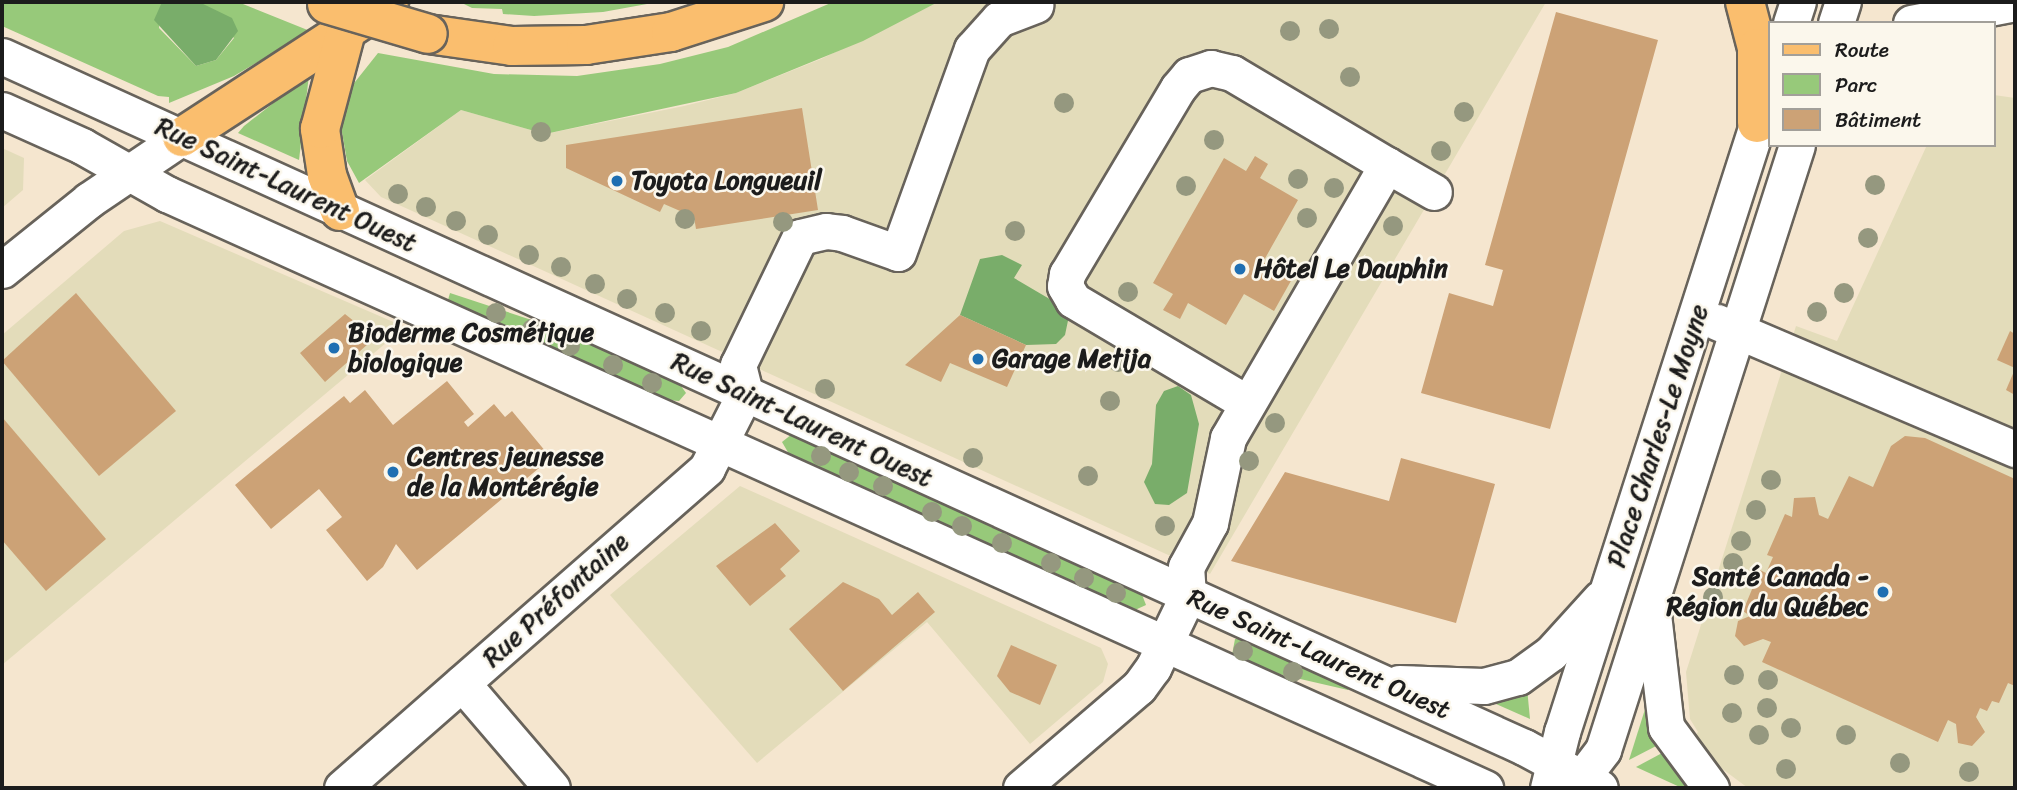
<!DOCTYPE html>
<meta charset="utf-8">
<style>
body{margin:0}
#map{position:relative;width:2017px;height:790px;overflow:hidden;background:#f5e6cf;font-family:Sriracha,sans-serif}
div>[style]{position:absolute}
.built>*{inset:0;background:#e3dcba}
.green>*{inset:0;background:#97c97a}
.forest>*{inset:0;background:#79ad6a}
.building>*{inset:0;background:#cca276}
.roads{filter:drop-shadow(2px 0 #68635b) drop-shadow(-2px 0 #68635b) drop-shadow(0 2px #68635b) drop-shadow(0 -2px #68635b)}
.minor>*{height:35px;margin:-17.5px;padding:0 17.5px;transform-origin:17.5px;border-radius:17.5px;background:#fff}
.major>*{height:38px;margin:-19px;padding:0 19px;transform-origin:19px;border-radius:19px;background:#fabe6e}
.highway>*{height:38px;margin:-19px;padding:0 19px;transform-origin:19px;border-radius:19px;background:#fabe6e}
.bridges{filter:drop-shadow(2px 0 #68635b) drop-shadow(-2px 0 #68635b) drop-shadow(0 2px #68635b) drop-shadow(0 -2px #68635b)}
.highway-bridge>*{height:38px;margin:-19px;padding:0 19px;transform-origin:19px;border-radius:19px;background:#fabe6e}
.trees>*{width:20px;height:20px;margin:-10px;border-radius:50%;background:#95987f}
.dots>*{width:19px;height:19px;translate:-50% -50%;box-sizing:border-box;border:4px solid #fbf7ec;border-radius:50%}
span{translate:-50% -50%;white-space:nowrap;text-align:center;line-height:1.15;-webkit-text-stroke:5px #fbf7ec;paint-order:stroke}
.poi-label{font-size:26px;color:#1c1c1c;font-weight:700}
.left{translate:0 -50%;text-align:left}
.right{translate:-100% -50%;text-align:right}
.street-label{font-size:26px;color:#1c1c1c}
.frame{position:absolute;inset:0;border:4px solid #1c1c1c;pointer-events:none}
.legend{position:absolute;left:1768px;top:21px;width:228px;height:126px;box-sizing:border-box;background:#fbf7ec;border:2px solid #a29f99;margin:0;padding:9px 12px;list-style:none;font-size:21px;color:#1c1c1c}
.legend li{display:flex;align-items:center;gap:14px;height:35px}
.legend b{width:35px;border:2px solid #a29f99}
</style>
<div id="map">
<div class="built">
<div style="clip-path:polygon(938px 2px,1546px 2px,1210px 574px,399px 205px,381px 197px,365px 180px,461px 110px,545px 134px,684px 106px,736px 93px,821px 59px)"></div>
<div style="clip-path:polygon(1994px 95px,2015px 98px,2015px 788px,1748px 788px,1709px 759px,1693px 738px,1698px 732px,1690px 719px,1686px 672px,1796px 326px,1837px 341px,1927px 145px,1994px 145px)"></div>
<div style="clip-path:polygon(2px 148px,24px 158px,23px 190px,2px 208px)"></div>
<div style="clip-path:polygon(160px 221px,405px 327px,2px 665px,2px 335px,124px 231px)"></div>
<div style="clip-path:polygon(740px 486px,1101px 648px,1108px 664px,1103px 682px,1030px 744px,927px 622px,757px 763px,610px 595px)"></div>
</div>
<div class="green">
<div style="clip-path:polygon(2px 2px,162px 2px,159px 28px,196px 66px,216px 60px,234px 38px,199px 2px,238px 2px,310px 31px,234px 76px,169px 103px,169px 97px,158px 96px,2px 26px)"></div>
<div style="clip-path:polygon(467px 2px,658px 2px,603px 12px,534px 16px,503px 14px,502px 9px,472px 8px,464px 4px)"></div>
<div style="clip-path:polygon(833px 2px,938px 2px,863px 41px,736px 93px,545px 134px,461px 110px,359px 183px,347px 161px,340px 121px,351px 87px,378px 53px,494px 74px,577px 76px,660px 64px,728px 47px)"></div>
<div style="clip-path:polygon(309px 75px,299px 160px,238px 133px,244px 126px)"></div>
<div style="clip-path:polygon(450px 293px,568px 332px,679px 383px,686px 393px,679px 401px,668px 400px,448px 300px)"></div>
<div style="clip-path:polygon(792px 434px,1141px 592px,1146px 605px,1135px 610px,789px 454px,782px 442px)"></div>
<div style="clip-path:polygon(1235px 639px,1243px 639px,1350px 686px,1348px 690px,1266px 671px,1232px 655px)"></div>
<div style="clip-path:polygon(1527px 688px,1530px 719px,1487px 700px)"></div>
<div style="clip-path:polygon(1647px 703px,1660px 744px,1629px 760px)"></div>
<div style="clip-path:polygon(1664px 752px,1693px 788px,1682px 788px,1636px 767px)"></div>
</div>
<div class="forest">
<div style="clip-path:polygon(162px 2px,199px 2px,232px 18px,238px 31px,216px 60px,196px 66px,154px 20px)"></div>
<div style="clip-path:polygon(1002px 255px,1022px 265px,1014px 278px,1070px 311px,1065px 335px,1056px 344px,1026px 345px,960px 315px,980px 259px)"></div>
<div style="clip-path:polygon(1178px 386px,1191px 395px,1199px 424px,1187px 493px,1169px 505px,1155px 504px,1144px 482px,1152px 464px,1156px 405px,1164px 391px)"></div>
</div>
<div class="building">
<div style="clip-path:polygon(1556px 12px,1658px 40px,1550px 429px,1421px 393px,1449px 293px,1493px 306px,1503px 270px,1485px 265px)"></div>
<div style="clip-path:polygon(802px 108px,818px 210px,696px 229px,694px 217px,664px 204px,660px 212px,566px 168px,566px 145px)"></div>
<div style="clip-path:polygon(1255px 156px,1268px 164px,1260px 178px,1298px 200px,1263px 262px,1292px 279px,1274px 311px,1244px 294px,1226px 325px,1188px 303px,1180px 319px,1163px 310px,1173px 294px,1153px 283px,1224px 158px,1246px 171px)"></div>
<div style="clip-path:polygon(76px 293px,176px 411px,99px 476px,2px 361px)"></div>
<div style="clip-path:polygon(345px 314px,370px 334px,364px 339px,368px 344px,325px 382px,300px 353px)"></div>
<div style="clip-path:polygon(960px 315px,1026px 345px,1007px 387px,950px 363px,941px 382px,905px 365px)"></div>
<div style="clip-path:polygon(2010px 331px,2015px 334px,2015px 368px,1997px 360px)"></div>
<div style="clip-path:polygon(2015px 369px,2015px 395px,2006px 390px)"></div>
<div style="clip-path:polygon(447px 381px,474px 414px,464px 422px,468px 427px,494px 404px,505px 417px,512px 411px,551px 458px,417px 570px,396px 544px,383px 567px,367px 581px,326px 530px,342px 517px,319px 489px,271px 529px,235px 485px,344px 396px,350px 403px,365px 390px,393px 425px)"></div>
<div style="clip-path:polygon(2px 417px,106px 539px,46px 591px,2px 540px)"></div>
<div style="clip-path:polygon(1905px 436px,1925px 438px,2015px 479px,2015px 686px,2008px 683px,1999px 703px,1992px 701px,1987px 711px,1980px 708px,1976px 717px,1985px 732px,1972px 746px,1958px 743px,1956px 724px,1948px 720px,1938px 742px,1762px 662px,1771px 642px,1763px 639px,1744px 646px,1735px 636px,1738px 621px,1750px 616px,1743px 611px,1760px 570px,1766px 573px,1773px 557px,1767px 555px,1785px 514px,1792px 517px,1794px 498px,1815px 497px,1819px 515px,1828px 519px,1849px 476px,1873px 487px,1891px 446px)"></div>
<div style="clip-path:polygon(1401px 458px,1495px 484px,1456px 623px,1231px 561px,1285px 472px,1389px 501px)"></div>
<div style="clip-path:polygon(775px 523px,800px 551px,780px 569px,786px 576px,750px 606px,716px 566px)"></div>
<div style="clip-path:polygon(843px 582px,879px 599px,892px 615px,918px 592px,935px 612px,843px 691px,789px 629px)"></div>
<div style="clip-path:polygon(1011px 645px,1057px 665px,1040px 705px,1010px 692px,997px 676px)"></div>
</div>
<div class="roads">
<div class="minor">
<div style="left:1791px;top:23px;width:22px;rotate:-72deg"></div>
<div style="left:1836px;top:23px;width:22px;rotate:-72deg"></div>
<div style="left:1911px;top:23px;width:106px;rotate:-10.9deg"></div>
<div style="left:2px;top:56px;width:1672px;rotate:24.42deg"></div>
<div style="left:1524px;top:747px;width:86px;rotate:28.3deg"></div>
<div style="left:2px;top:110px;width:88px;rotate:24.2deg"></div>
<div style="left:82px;top:146px;width:98px;rotate:29.5deg"></div>
<div style="left:167px;top:194px;width:1446px;rotate:24.26deg"></div>
<div style="left:1387px;top:165px;width:54px;rotate:29.9deg"></div>
<div style="left:2px;top:270px;width:112px;rotate:-38.8deg"></div>
<div style="left:89px;top:200px;width:112px;rotate:-34.1deg"></div>
<div style="left:1717px;top:322px;width:324px;rotate:23.1deg"></div>
<div style="left:1653px;top:614px;width:114px;rotate:83.4deg"></div>
<div style="left:1666px;top:727px;width:76px;rotate:53.6deg"></div>
<div style="left:462px;top:683px;width:138px;rotate:49.4deg"></div>
<div style="left:1399px;top:683px;width:85px;rotate:2deg"></div>
<div style="left:1484px;top:686px;width:35px;rotate:-15deg"></div>
<div style="left:1518px;top:677px;width:41px;rotate:-36deg"></div>
<div style="left:1551px;top:653px;width:73px;rotate:-47.8deg"></div>
<div style="left:342px;top:788px;width:485px;rotate:-41.2deg"></div>
<div style="left:707px;top:468px;width:84px;rotate:-63.1deg"></div>
<div style="left:745px;top:393px;width:29px;rotate:-104deg"></div>
<div style="left:738px;top:365px;width:142px;rotate:-64.2deg"></div>
<div style="left:800px;top:237px;width:27px;rotate:-13deg"></div>
<div style="left:826px;top:231px;width:16px;rotate:7deg"></div>
<div style="left:842px;top:233px;width:59px;rotate:19.7deg"></div>
<div style="left:898px;top:253px;width:217px;rotate:-70.1deg"></div>
<div style="left:972px;top:49px;width:40px;rotate:-48deg"></div>
<div style="left:999px;top:19px;width:39px;rotate:-21deg"></div>
<div style="left:1021px;top:788px;width:155px;rotate:-40.6deg"></div>
<div style="left:1139px;top:687px;width:24px;rotate:-54deg"></div>
<div style="left:1153px;top:668px;width:81px;rotate:-64.4deg"></div>
<div style="left:1188px;top:595px;width:28px;rotate:-94deg"></div>
<div style="left:1186px;top:567px;width:50px;rotate:-61.4deg"></div>
<div style="left:1210px;top:523px;width:87px;rotate:-78deg"></div>
<div style="left:1228px;top:438px;width:316px;rotate:-59.8deg"></div>
<div style="left:1387px;top:165px;width:180px;rotate:-149.3deg"></div>
<div style="left:1232px;top:73px;width:22px;rotate:-167deg"></div>
<div style="left:1211px;top:68px;width:23px;rotate:162deg"></div>
<div style="left:1189px;top:75px;width:17px;rotate:130deg"></div>
<div style="left:1178px;top:88px;width:217px;rotate:120.8deg"></div>
<div style="left:1067px;top:274px;width:12px;rotate:99deg"></div>
<div style="left:1065px;top:286px;width:16px;rotate:60deg"></div>
<div style="left:1073px;top:300px;width:202px;rotate:30.6deg"></div>
<div style="left:1548px;top:788px;width:58px;rotate:-76deg"></div>
<div style="left:1562px;top:732px;width:670px;rotate:-72.19deg"></div>
<div style="left:1574px;top:788px;width:48px;rotate:-52.7deg"></div>
<div style="left:1603px;top:750px;width:635px;rotate:-72.22deg"></div>
</div>
<div class="major">
<div style="left:182px;top:137px;width:247px;rotate:-33.1deg"></div>
<div style="left:340px;top:211px;width:38px;rotate:-110deg"></div>
<div style="left:327px;top:175px;width:47px;rotate:-98.7deg"></div>
<div style="left:320px;top:129px;width:101px;rotate:-75.1deg"></div>
</div>
<div class="highway">
<div style="left:1745px;top:2px;width:48px;rotate:75.4deg"></div>
<div style="left:1757px;top:48px;width:75px;rotate:90deg"></div>
<div style="left:428px;top:34px;width:85px;rotate:8.1deg"></div>
<div style="left:512px;top:46px;width:74px;rotate:-0.8deg"></div>
<div style="left:586px;top:45px;width:86px;rotate:-8.7deg"></div>
<div style="left:671px;top:32px;width:98px;rotate:-17.9deg"></div>
</div>
</div>
<div class="bridges">
<div class="highway-bridge">
<div style="left:327px;top:4px;width:105px;rotate:16.5deg"></div>
</div>
</div>
<div class="trees">
<div style="left:1329px;top:29px"></div>
<div style="left:1290px;top:31px"></div>
<div style="left:1350px;top:77px"></div>
<div style="left:1064px;top:103px"></div>
<div style="left:1464px;top:112px"></div>
<div style="left:541px;top:132px"></div>
<div style="left:1214px;top:140px"></div>
<div style="left:1441px;top:151px"></div>
<div style="left:1298px;top:179px"></div>
<div style="left:1875px;top:185px"></div>
<div style="left:1186px;top:186px"></div>
<div style="left:1334px;top:188px"></div>
<div style="left:398px;top:194px"></div>
<div style="left:426px;top:207px"></div>
<div style="left:1307px;top:218px"></div>
<div style="left:685px;top:219px"></div>
<div style="left:456px;top:221px"></div>
<div style="left:783px;top:222px"></div>
<div style="left:1393px;top:226px"></div>
<div style="left:1015px;top:231px"></div>
<div style="left:488px;top:235px"></div>
<div style="left:1868px;top:238px"></div>
<div style="left:529px;top:255px"></div>
<div style="left:561px;top:267px"></div>
<div style="left:595px;top:284px"></div>
<div style="left:1128px;top:292px"></div>
<div style="left:1844px;top:293px"></div>
<div style="left:627px;top:299px"></div>
<div style="left:1817px;top:312px"></div>
<div style="left:496px;top:313px"></div>
<div style="left:665px;top:313px"></div>
<div style="left:532px;top:329px"></div>
<div style="left:701px;top:331px"></div>
<div style="left:570px;top:346px"></div>
<div style="left:1118px;top:362px"></div>
<div style="left:613px;top:365px"></div>
<div style="left:652px;top:383px"></div>
<div style="left:825px;top:389px"></div>
<div style="left:1110px;top:401px"></div>
<div style="left:1275px;top:423px"></div>
<div style="left:821px;top:456px"></div>
<div style="left:973px;top:458px"></div>
<div style="left:1249px;top:461px"></div>
<div style="left:849px;top:472px"></div>
<div style="left:1088px;top:476px"></div>
<div style="left:1771px;top:480px"></div>
<div style="left:883px;top:486px"></div>
<div style="left:1756px;top:510px"></div>
<div style="left:932px;top:512px"></div>
<div style="left:962px;top:526px"></div>
<div style="left:1165px;top:526px"></div>
<div style="left:1741px;top:541px"></div>
<div style="left:1002px;top:543px"></div>
<div style="left:1051px;top:563px"></div>
<div style="left:1733px;top:563px"></div>
<div style="left:1084px;top:578px"></div>
<div style="left:1116px;top:593px"></div>
<div style="left:1713px;top:597px"></div>
<div style="left:1243px;top:651px"></div>
<div style="left:1293px;top:672px"></div>
<div style="left:1734px;top:675px"></div>
<div style="left:1768px;top:680px"></div>
<div style="left:1767px;top:708px"></div>
<div style="left:1732px;top:713px"></div>
<div style="left:1791px;top:728px"></div>
<div style="left:1759px;top:735px"></div>
<div style="left:1846px;top:735px"></div>
<div style="left:1900px;top:763px"></div>
<div style="left:1786px;top:769px"></div>
<div style="left:1969px;top:772px"></div>
</div>
<div class="dots">
<div style="left:617px;top:181px;background:#1f6fb2"></div>
<div style="left:1240px;top:269px;background:#1f6fb2"></div>
<div style="left:334px;top:348px;background:#1f6fb2"></div>
<div style="left:978px;top:359px;background:#1f6fb2"></div>
<div style="left:393px;top:472px;background:#1f6fb2"></div>
<div style="left:1883px;top:592px;background:#1f6fb2"></div>
</div>
<div class="poi-label">
<span class="left" style="left:631px;top:181px">Toyota Longueuil</span>
<span class="left" style="left:1254px;top:269px">Hôtel Le Dauphin</span>
<span class="left" style="left:348px;top:348px">Bioderme Cosmétique<br>biologique</span>
<span class="left" style="left:992px;top:359px">Garage Metija</span>
<span class="left" style="left:407px;top:472px">Centres jeunesse<br>de la Montérégie</span>
<span class="right" style="left:1869px;top:592px">Santé Canada -<br>Région du Québec</span>
</div>
<div class="street-label">
<span style="left:286px;top:185px;rotate:25deg">Rue Saint-Laurent Ouest</span>
<span style="left:802px;top:420px;rotate:25deg">Rue Saint-Laurent Ouest</span>
<span style="left:1658px;top:436px;rotate:-72deg">Place Charles-Le Moyne</span>
<span style="left:556px;top:600px;rotate:-42deg">Rue Préfontaine</span>
<span style="left:1319px;top:654px;rotate:24deg">Rue Saint-Laurent Ouest</span>
</div>
<div class="frame"></div>
<ul class="legend">
<li><b style="height:9px;background:#fabe6e"></b>Route</li>
<li><b style="height:19px;background:#97c97a"></b>Parc</li>
<li><b style="height:19px;background:#cca276"></b>Bâtiment</li>
</ul>
</div>
